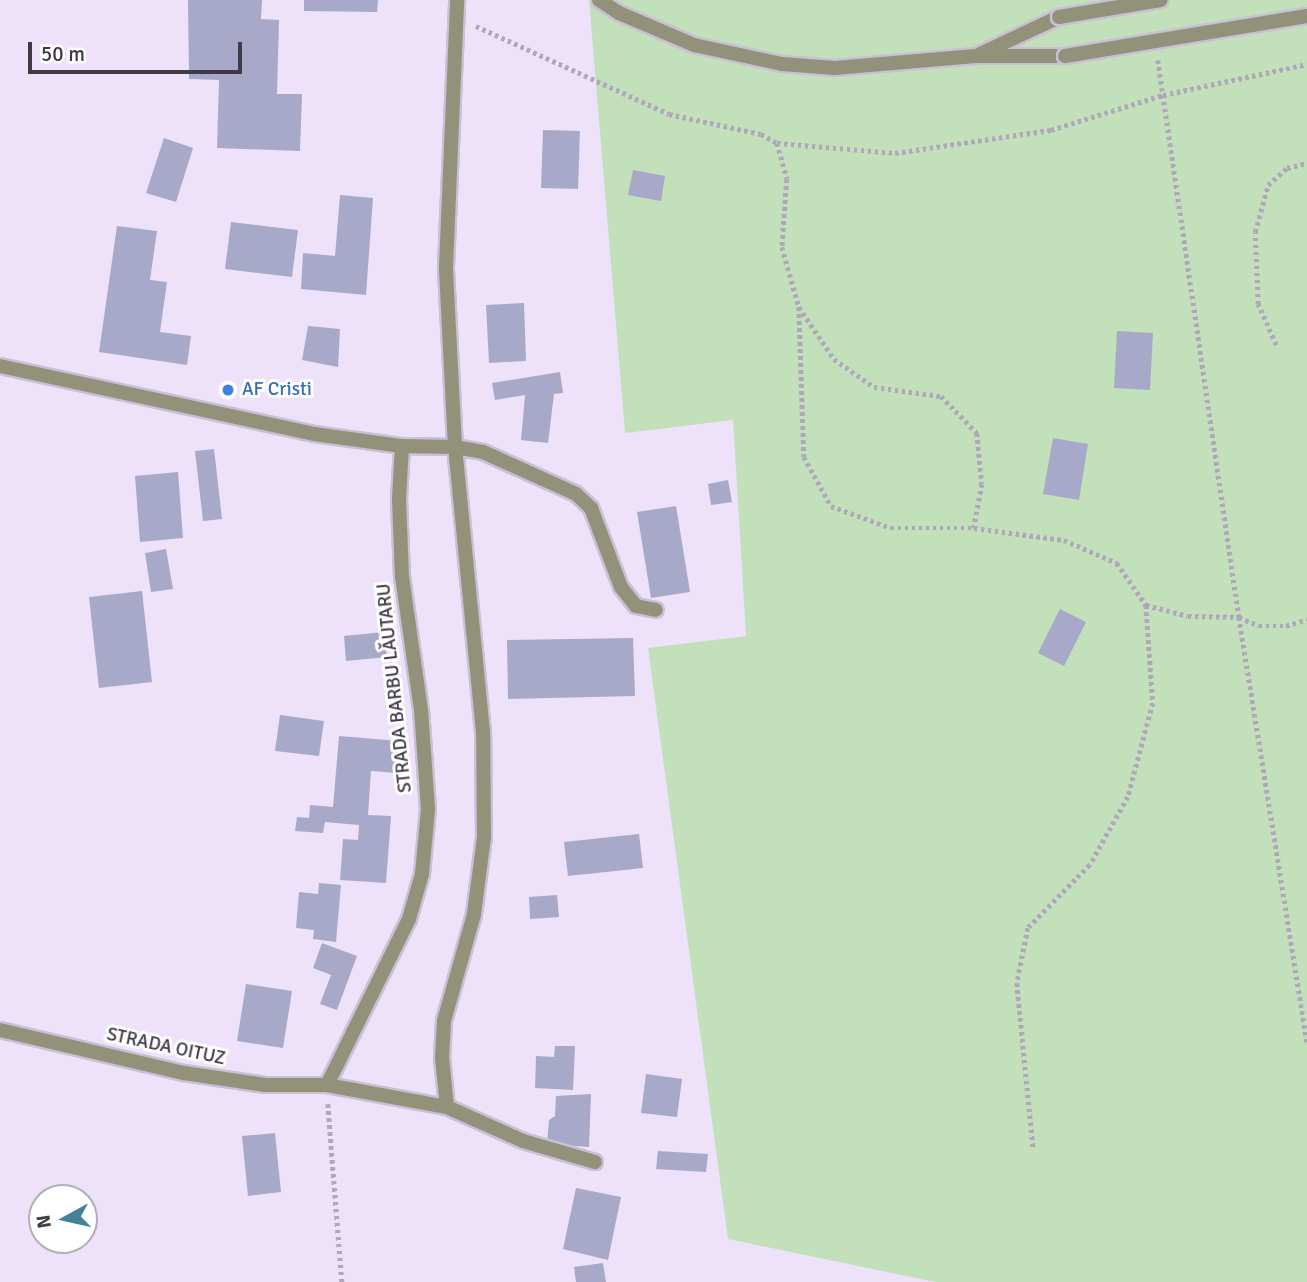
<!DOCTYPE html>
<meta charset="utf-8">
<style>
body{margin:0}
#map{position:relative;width:1307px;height:1282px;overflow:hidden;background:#ede2fa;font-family:Signika,sans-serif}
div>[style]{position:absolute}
.green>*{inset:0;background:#c2e0b9}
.building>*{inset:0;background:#a8a9c8}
.path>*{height:4.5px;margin-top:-2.25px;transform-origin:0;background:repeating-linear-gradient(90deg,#b1a7bb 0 3.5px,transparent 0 7px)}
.roads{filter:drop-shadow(2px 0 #cac0d6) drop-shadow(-2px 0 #cac0d6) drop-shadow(0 2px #cac0d6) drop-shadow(0 -2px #cac0d6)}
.service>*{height:14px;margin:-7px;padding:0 7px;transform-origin:7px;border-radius:7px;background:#92927b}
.minor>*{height:14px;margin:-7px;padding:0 7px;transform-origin:7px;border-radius:7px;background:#92927b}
.tertiary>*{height:14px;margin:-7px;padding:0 7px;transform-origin:7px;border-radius:7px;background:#92927b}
.bridges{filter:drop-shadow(2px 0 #cac0d6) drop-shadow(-2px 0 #cac0d6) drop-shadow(0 2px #cac0d6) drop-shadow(0 -2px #cac0d6)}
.tertiary-bridge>*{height:14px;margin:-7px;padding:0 7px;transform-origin:7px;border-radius:7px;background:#92927b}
.dots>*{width:19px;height:19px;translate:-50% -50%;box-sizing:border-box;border:4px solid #fff;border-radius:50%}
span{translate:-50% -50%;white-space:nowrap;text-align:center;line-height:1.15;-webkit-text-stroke:6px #fff;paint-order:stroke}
.shop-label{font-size:19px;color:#366cbe}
.left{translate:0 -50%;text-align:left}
.street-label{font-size:19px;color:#403a46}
.north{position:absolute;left:28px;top:1184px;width:70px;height:70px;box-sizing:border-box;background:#fff;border:2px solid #b3b0b5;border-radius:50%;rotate:262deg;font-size:19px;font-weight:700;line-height:28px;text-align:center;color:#403a46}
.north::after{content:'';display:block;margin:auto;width:24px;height:32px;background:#438297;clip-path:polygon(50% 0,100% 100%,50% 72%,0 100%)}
.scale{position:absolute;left:28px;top:42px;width:214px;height:32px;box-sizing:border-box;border:4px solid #403a46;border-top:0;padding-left:9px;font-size:21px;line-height:24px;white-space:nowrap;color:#403a46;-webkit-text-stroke:5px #fff;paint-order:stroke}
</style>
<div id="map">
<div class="green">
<div style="clip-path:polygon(589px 0,1307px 0,1307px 1282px,935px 1282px,728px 1239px,648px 648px,746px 636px,733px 420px,625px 433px)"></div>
</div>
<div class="building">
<div style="clip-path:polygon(188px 0,262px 0,261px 19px,279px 20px,277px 94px,302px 94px,300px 151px,217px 148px,219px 80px,189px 79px)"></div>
<div style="clip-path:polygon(304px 0,378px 0,377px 12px,304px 11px)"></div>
<div style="clip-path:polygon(543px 130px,580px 131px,578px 189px,541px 188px)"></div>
<div style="clip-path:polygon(164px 138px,193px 148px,176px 202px,146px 193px)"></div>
<div style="clip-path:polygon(633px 170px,665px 176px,661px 201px,628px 195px)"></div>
<div style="clip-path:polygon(340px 195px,373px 198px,366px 295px,301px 289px,303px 253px,335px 256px)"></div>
<div style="clip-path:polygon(231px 222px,298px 230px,292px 277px,225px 269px)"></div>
<div style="clip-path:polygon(117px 226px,157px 231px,150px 280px,167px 282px,160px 332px,191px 336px,187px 365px,99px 352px)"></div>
<div style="clip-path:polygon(524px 303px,526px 361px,489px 363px,486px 305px)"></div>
<div style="clip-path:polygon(308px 326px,340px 329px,338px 367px,302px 360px)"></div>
<div style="clip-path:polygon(1117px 331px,1153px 333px,1150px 390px,1114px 388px)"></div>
<div style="clip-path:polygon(560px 372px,563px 393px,554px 394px,548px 443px,521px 440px,525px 395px,495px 400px,492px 383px)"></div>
<div style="clip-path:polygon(1053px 438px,1088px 444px,1079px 500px,1043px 494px)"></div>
<div style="clip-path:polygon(214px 449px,222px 519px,203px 521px,195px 451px)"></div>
<div style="clip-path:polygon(178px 472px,183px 538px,140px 542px,135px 476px)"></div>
<div style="clip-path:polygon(728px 480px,732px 502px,711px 505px,708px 484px)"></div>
<div style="clip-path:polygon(676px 506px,690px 592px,651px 598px,637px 512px)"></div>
<div style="clip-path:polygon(166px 549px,173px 589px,151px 592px,145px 553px)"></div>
<div style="clip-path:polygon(142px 591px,152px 682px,99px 688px,89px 597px)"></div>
<div style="clip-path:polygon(1060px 609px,1086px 622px,1064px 666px,1038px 653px)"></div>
<div style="clip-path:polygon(384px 632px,387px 657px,346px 661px,344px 636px)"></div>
<div style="clip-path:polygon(633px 638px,635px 696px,508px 699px,507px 640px)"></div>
<div style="clip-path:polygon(280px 715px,324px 721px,319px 756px,275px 751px)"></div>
<div style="clip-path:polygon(339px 736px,399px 741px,396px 773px,371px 771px,368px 815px,391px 816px,386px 883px,340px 880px,343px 839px,358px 840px,359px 825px,325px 822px,323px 833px,295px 831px,297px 817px,309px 818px,310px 805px,333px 807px)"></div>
<div style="clip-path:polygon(639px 834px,643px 868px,568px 876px,564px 842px)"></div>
<div style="clip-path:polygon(319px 883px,341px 885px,336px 942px,313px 939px,314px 930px,296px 928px,299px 892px,318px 894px)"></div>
<div style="clip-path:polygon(557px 895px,559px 917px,530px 919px,529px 897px)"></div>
<div style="clip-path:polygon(322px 943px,357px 956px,337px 1010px,320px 1004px,331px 975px,313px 968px)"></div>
<div style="clip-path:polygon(246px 984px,292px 991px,283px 1048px,237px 1041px)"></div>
<div style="clip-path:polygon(555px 1046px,575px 1046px,573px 1090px,535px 1088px,536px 1056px,554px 1057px)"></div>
<div style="clip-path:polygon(646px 1074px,682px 1079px,677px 1117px,641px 1113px)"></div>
<div style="clip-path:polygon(591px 1094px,589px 1147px,547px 1144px,549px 1120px,555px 1116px,556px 1096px)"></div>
<div style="clip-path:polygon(275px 1133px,281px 1192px,248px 1196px,242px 1136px)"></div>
<div style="clip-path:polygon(658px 1151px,708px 1154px,706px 1172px,656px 1169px)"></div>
<div style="clip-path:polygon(576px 1188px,621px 1197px,608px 1260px,563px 1249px)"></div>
<div style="clip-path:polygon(603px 1263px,606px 1282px,576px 1282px,574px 1267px)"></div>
</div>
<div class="path">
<div style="left:476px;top:26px;width:212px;rotate:24.5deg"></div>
<div style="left:669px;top:114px;width:94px;rotate:12.3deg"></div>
<div style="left:761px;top:134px;width:18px;rotate:29deg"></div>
<div style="left:777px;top:143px;width:37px;rotate:74deg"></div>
<div style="left:787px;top:179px;width:68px;rotate:94.2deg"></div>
<div style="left:782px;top:247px;width:62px;rotate:74.2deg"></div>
<div style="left:799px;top:307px;width:63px;rotate:56.1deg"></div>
<div style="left:834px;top:359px;width:49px;rotate:35deg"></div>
<div style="left:874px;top:387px;width:68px;rotate:7.7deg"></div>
<div style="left:941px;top:396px;width:52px;rotate:45.8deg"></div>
<div style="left:977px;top:433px;width:51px;rotate:84.4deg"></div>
<div style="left:982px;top:484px;width:45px;rotate:100.3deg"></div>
<div style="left:1158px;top:60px;width:563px;rotate:81.73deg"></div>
<div style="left:1239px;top:617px;width:431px;rotate:80.9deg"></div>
<div style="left:777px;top:143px;width:118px;rotate:4.8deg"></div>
<div style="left:895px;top:153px;width:158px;rotate:-8.4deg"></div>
<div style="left:1051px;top:130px;width:117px;rotate:-17.4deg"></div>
<div style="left:1163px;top:95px;width:147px;rotate:-12.1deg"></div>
<div style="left:799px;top:307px;width:150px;rotate:88.1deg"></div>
<div style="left:804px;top:457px;width:56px;rotate:61.1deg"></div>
<div style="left:831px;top:506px;width:64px;rotate:20.1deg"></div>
<div style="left:891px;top:528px;width:83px"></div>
<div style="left:974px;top:528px;width:91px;rotate:7.6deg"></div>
<div style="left:1064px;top:540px;width:58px;rotate:23.5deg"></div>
<div style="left:1117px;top:563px;width:51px;rotate:55.4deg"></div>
<div style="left:1146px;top:605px;width:98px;rotate:85.9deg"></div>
<div style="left:1153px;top:703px;width:97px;rotate:104.9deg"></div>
<div style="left:1128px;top:797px;width:78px;rotate:119.2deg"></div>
<div style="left:1090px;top:865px;width:88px;rotate:134.5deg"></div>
<div style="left:1028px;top:928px;width:56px;rotate:101.3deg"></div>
<div style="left:1017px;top:983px;width:165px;rotate:84.4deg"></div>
<div style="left:1276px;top:345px;width:45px;rotate:-113.7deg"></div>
<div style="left:1258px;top:304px;width:72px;rotate:-92.4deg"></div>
<div style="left:1255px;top:232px;width:49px;rotate:-74.5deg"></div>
<div style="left:1268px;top:185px;width:25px;rotate:-42deg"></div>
<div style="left:1287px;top:168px;width:21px;rotate:-14deg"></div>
<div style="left:1146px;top:605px;width:43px;rotate:14.7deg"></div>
<div style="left:1188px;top:616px;width:51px;rotate:1.1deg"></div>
<div style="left:1239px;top:617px;width:22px;rotate:24deg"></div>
<div style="left:1259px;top:626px;width:27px"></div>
<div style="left:1286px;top:626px;width:22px;rotate:-18deg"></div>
<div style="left:328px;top:1104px;width:179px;rotate:85.5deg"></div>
</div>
<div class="roads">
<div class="service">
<div style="left:327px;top:1085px;width:122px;rotate:10.4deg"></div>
<div style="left:447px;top:1107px;width:83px;rotate:24.1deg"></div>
<div style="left:523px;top:1141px;width:75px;rotate:16.3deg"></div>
<div style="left:447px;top:1107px;width:49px;rotate:-95.8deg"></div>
<div style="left:442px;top:1058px;width:37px;rotate:-87deg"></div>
<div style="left:444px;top:1021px;width:111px;rotate:-74.3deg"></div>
<div style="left:474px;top:914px;width:78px;rotate:-82.6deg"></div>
<div style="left:484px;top:837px;width:105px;rotate:-90.5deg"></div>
<div style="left:483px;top:732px;width:286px;rotate:-95.6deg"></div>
<div style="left:455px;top:447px;width:28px;rotate:10deg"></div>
<div style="left:483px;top:452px;width:102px;rotate:24.3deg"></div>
<div style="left:576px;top:494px;width:21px;rotate:43deg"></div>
<div style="left:591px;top:508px;width:85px;rotate:69.2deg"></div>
<div style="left:621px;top:587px;width:24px;rotate:52deg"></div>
<div style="left:636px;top:606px;width:20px;rotate:11deg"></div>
</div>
<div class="minor">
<div style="left:0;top:366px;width:321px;rotate:12.2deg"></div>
<div style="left:314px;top:434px;width:89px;rotate:7.8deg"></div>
<div style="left:402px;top:446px;width:53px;rotate:1.1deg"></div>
<div style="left:455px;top:447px;width:180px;rotate:-92.9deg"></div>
<div style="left:446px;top:267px;width:267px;rotate:-87.6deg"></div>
<div style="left:0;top:1030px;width:189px;rotate:13.2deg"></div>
<div style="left:184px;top:1073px;width:82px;rotate:8.4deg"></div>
<div style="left:265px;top:1085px;width:62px"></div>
<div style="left:327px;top:1085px;width:185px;rotate:-63.7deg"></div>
<div style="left:409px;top:919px;width:47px;rotate:-73.9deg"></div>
<div style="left:422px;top:874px;width:65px;rotate:-84.7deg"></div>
<div style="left:428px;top:809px;width:99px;rotate:-94deg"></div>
<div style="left:421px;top:710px;width:134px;rotate:-98.1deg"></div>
<div style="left:402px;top:577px;width:78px;rotate:-92.2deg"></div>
<div style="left:399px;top:499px;width:53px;rotate:-86.8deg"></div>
</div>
<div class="tertiary">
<div style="left:599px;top:0;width:24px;rotate:33deg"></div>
<div style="left:619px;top:13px;width:82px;rotate:23.1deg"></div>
<div style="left:694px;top:45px;width:90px;rotate:12.2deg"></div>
<div style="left:782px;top:64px;width:53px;rotate:4.3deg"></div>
<div style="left:835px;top:68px;width:141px;rotate:-4.9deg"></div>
<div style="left:975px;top:56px;width:90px"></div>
<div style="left:980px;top:54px;width:87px;rotate:-25.1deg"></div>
</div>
</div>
<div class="bridges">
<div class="tertiary-bridge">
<div style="left:1059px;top:17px;width:103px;rotate:-9.5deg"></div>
<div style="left:1065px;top:56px;width:245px;rotate:-9.4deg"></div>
</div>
</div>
<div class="dots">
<div style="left:228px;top:390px;background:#3f7fe0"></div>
</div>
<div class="shop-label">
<span class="left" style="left:242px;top:390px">AF Cristi</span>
</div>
<div class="street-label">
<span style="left:395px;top:688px;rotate:-96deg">STRADA BARBU LĂUTARU</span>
<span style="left:166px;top:1047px;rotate:12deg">STRADA OITUZ</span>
</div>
<div class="north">N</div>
<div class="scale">50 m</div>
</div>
